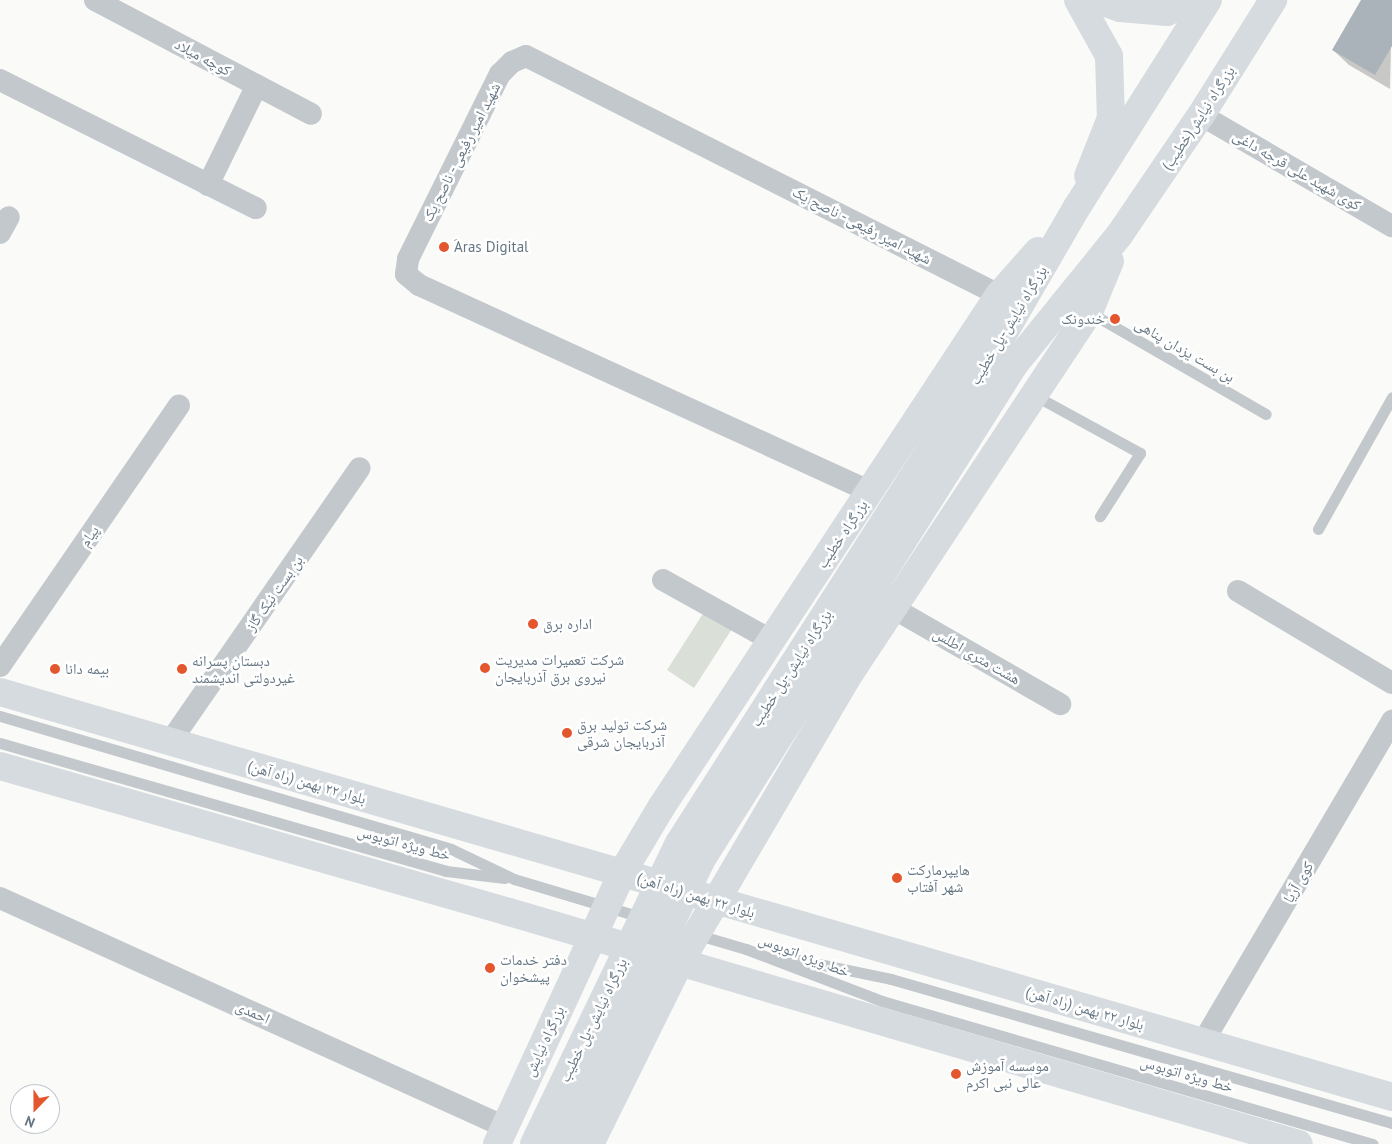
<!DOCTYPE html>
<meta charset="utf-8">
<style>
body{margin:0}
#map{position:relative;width:1392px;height:1144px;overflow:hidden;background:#fafaf8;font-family:"PT Sans","Noto Naskh Arabic",sans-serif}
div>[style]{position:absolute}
.green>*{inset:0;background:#dadfd7}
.shadow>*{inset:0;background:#0003}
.building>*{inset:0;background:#aab3b9}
.service>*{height:11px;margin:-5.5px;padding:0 5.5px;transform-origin:5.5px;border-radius:5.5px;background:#c3c8cc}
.minor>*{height:22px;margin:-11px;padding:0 11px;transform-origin:11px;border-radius:11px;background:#c3c8cc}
.secondary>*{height:28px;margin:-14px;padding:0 14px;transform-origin:14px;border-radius:14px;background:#d6dbdf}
.primary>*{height:28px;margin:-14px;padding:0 14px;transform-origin:14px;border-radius:14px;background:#d6dbdf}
.trunk>*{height:28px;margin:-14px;padding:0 14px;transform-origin:14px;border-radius:14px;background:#d6dbdf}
.dots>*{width:14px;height:14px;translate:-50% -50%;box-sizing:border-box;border:2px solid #fff;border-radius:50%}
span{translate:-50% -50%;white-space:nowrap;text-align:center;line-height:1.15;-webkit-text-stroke:5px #fff;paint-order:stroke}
.street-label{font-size:15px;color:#657683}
.poi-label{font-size:15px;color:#657683}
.left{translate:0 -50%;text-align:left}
.right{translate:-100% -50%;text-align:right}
.north{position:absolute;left:10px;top:1084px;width:50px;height:50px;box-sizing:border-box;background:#fff;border:1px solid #c1c8cd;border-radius:50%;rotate:202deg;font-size:14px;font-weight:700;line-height:20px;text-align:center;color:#657683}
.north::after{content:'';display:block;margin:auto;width:18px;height:22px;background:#e4572e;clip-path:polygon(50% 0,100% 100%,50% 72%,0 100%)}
</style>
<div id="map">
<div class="green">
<div style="clip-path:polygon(704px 612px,732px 629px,694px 688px,667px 670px)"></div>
</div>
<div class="shadow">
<div style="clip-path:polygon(1363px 0,1392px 0,1390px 89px,1349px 65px,1333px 50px)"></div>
</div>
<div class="building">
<div style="clip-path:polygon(1361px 0,1392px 0,1392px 46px,1375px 75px,1332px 50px)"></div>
</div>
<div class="service">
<div style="left:1089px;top:312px;width:204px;rotate:30deg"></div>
<div style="left:1034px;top:395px;width:121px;rotate:28.7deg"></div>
<div style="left:1140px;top:453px;width:75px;rotate:122.4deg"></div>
<div style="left:1318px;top:529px;width:151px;rotate:-60.7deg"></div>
<div style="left:0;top:716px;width:470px;rotate:16.4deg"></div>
<div style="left:451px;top:849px;width:70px;rotate:25.5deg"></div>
<div style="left:514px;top:879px;width:136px;rotate:16.7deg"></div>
<div style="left:0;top:743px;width:464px;rotate:16deg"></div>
<div style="left:446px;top:871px;width:59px;rotate:6.8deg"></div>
<div style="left:695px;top:934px;width:53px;rotate:16.4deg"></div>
<div style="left:746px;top:949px;width:146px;rotate:20.9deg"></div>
<div style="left:882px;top:1001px;width:511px;rotate:16.24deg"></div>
<div style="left:780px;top:956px;width:113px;rotate:11.7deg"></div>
<div style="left:891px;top:979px;width:521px;rotate:16.04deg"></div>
</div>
<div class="minor">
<div style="left:95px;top:0;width:244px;rotate:27.8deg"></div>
<div style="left:0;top:80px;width:286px;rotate:26.6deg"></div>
<div style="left:1201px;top:115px;width:221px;rotate:30.2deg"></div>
<div style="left:208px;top:185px;width:111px;rotate:-63.9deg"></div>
<div style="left:0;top:233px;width:18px;rotate:-61deg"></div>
<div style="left:871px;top:492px;width:497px;rotate:-155.4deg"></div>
<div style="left:419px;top:285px;width:17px;rotate:-140deg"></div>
<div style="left:406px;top:274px;width:15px;rotate:-82deg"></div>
<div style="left:408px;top:259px;width:207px;rotate:-63.6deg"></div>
<div style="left:500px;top:74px;width:17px;rotate:-45deg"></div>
<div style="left:512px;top:62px;width:15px;rotate:-23deg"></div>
<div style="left:526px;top:56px;width:530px;rotate:26.81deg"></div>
<div style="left:663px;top:580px;width:124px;rotate:29.1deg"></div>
<div style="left:1238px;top:591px;width:179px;rotate:30.9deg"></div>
<div style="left:893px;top:608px;width:193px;rotate:29.9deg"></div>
<div style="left:0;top:666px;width:316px;rotate:-55.5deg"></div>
<div style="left:170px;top:742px;width:333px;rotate:-55.3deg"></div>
<div style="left:0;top:898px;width:554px;rotate:24.39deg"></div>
<div style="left:1203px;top:1042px;width:373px;rotate:-59.5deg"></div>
</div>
<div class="secondary">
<div style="left:1078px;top:0;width:64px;rotate:61deg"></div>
<div style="left:1109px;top:56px;width:62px;rotate:88.2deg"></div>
<div style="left:1111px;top:118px;width:62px;rotate:111.6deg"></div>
<div style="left:1098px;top:0;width:23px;rotate:20deg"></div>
<div style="left:1120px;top:8px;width:47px;rotate:4.9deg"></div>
<div style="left:1167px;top:12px;width:30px;rotate:-24deg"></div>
</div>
<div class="primary">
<div style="left:0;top:692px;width:1450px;rotate:16.22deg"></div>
<div style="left:0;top:766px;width:530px;rotate:16deg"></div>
<div style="left:509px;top:912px;width:823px;rotate:16.37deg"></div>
</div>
<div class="trunk">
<div style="left:497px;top:1144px;width:298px;rotate:-65.2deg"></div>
<div style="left:622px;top:873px;width:78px;rotate:-59.2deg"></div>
<div style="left:662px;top:806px;width:612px;rotate:-56.6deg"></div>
<div style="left:999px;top:295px;width:59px;rotate:-48.4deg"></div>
<div style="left:534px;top:1144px;width:334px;rotate:-64.3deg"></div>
<div style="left:679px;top:843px;width:585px;rotate:-57.42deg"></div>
<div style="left:994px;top:350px;width:165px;rotate:-59.9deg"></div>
<div style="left:1077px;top:207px;width:245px;rotate:-57.7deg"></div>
<div style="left:564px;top:1144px;width:319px;rotate:-64.2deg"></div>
<div style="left:703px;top:857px;width:582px;rotate:-57.7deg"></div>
<div style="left:1014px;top:365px;width:169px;rotate:-51deg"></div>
<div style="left:1120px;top:234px;width:144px;rotate:-55.8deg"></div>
<div style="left:1201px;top:115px;width:136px;rotate:-57.9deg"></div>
<div style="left:590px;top:1144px;width:203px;rotate:-63.7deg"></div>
<div style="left:680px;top:962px;width:71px;rotate:-59.5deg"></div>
<div style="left:716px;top:901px;width:264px;rotate:-59.6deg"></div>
<div style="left:850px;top:673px;width:433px;rotate:-56.5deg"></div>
<div style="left:1089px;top:312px;width:55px;rotate:-67.6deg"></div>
</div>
<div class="dots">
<div style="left:444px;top:247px;background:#e4572e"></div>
<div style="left:1115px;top:319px;background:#e4572e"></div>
<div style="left:533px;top:624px;background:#e4572e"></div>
<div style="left:485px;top:668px;background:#e4572e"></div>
<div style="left:55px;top:669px;background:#e4572e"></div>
<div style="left:182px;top:669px;background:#e4572e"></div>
<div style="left:567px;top:733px;background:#e4572e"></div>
<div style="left:897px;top:878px;background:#e4572e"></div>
<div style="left:490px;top:968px;background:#e4572e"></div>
<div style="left:956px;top:1074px;background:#e4572e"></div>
</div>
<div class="street-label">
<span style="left:203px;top:57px;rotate:28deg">کوچه میلاد</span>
<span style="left:1198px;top:118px;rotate:-57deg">بزرگراه نیایش(خطیب)</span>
<span style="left:461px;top:152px;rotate:-63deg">شهید امیر رفیعی - ناصح یک</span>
<span style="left:1297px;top:170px;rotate:30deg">کوی شهید علی قرجه داغی</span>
<span style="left:862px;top:225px;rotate:27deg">شهید امیر رفیعی - ناصح یک</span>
<span style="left:1008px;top:325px;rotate:-59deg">بزرگراه نیایش-پل خطیب</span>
<span style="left:1185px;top:350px;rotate:30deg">بن بست یزدان پناهی</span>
<span style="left:842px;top:534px;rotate:-56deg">بزرگراه خطیب</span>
<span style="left:89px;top:536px;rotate:-56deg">پیام</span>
<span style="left:274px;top:593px;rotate:-55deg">بن بست نیک گاز</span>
<span style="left:977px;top:656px;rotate:30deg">هشت متری اطلس</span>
<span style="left:791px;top:668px;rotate:-57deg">بزرگراه نیایش-پل خطیب</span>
<span style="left:307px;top:782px;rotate:16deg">بلوار ۲۲ بهمن (راه آهن)</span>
<span style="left:404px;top:843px;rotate:15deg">خط ویژه اتوبوس</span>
<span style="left:1298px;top:882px;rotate:-60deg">کوی آریا</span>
<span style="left:696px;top:895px;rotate:17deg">بلوار ۲۲ بهمن (راه آهن)</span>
<span style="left:804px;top:955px;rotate:21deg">خط ویژه اتوبوس</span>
<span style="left:1085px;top:1008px;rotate:16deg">بلوار ۲۲ بهمن (راه آهن)</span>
<span style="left:253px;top:1012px;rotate:24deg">احمدی</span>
<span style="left:593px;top:1020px;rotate:-64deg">بزرگراه نیایش-پل خطیب</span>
<span style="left:544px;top:1041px;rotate:-65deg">بزرگراه نیایش</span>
<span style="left:1187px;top:1074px;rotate:16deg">خط ویژه اتوبوس</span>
</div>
<div class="poi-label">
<span class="left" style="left:454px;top:247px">َAras Digital</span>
<span class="right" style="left:1105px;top:319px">خندونک</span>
<span class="left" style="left:543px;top:624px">اداره برق</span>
<span class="left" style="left:495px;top:668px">شرکت تعمیرات مدیریت<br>نیروی برق آذربایجان</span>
<span class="left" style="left:192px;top:669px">دبستان پسرانه<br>غیردولتی اندیشمند</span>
<span class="left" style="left:65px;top:669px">بیمه دانا</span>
<span class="left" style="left:577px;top:733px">شرکت تولید برق<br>آذربایجان شرقی</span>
<span class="left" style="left:907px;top:878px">هایپرمارکت<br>شهر آفتاب</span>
<span class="left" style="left:500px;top:968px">دفتر خدمات<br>پیشخوان</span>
<span class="left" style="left:966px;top:1074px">موسسه آموزش<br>عالی نبی اکرم</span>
</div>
<div class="north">N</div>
</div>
